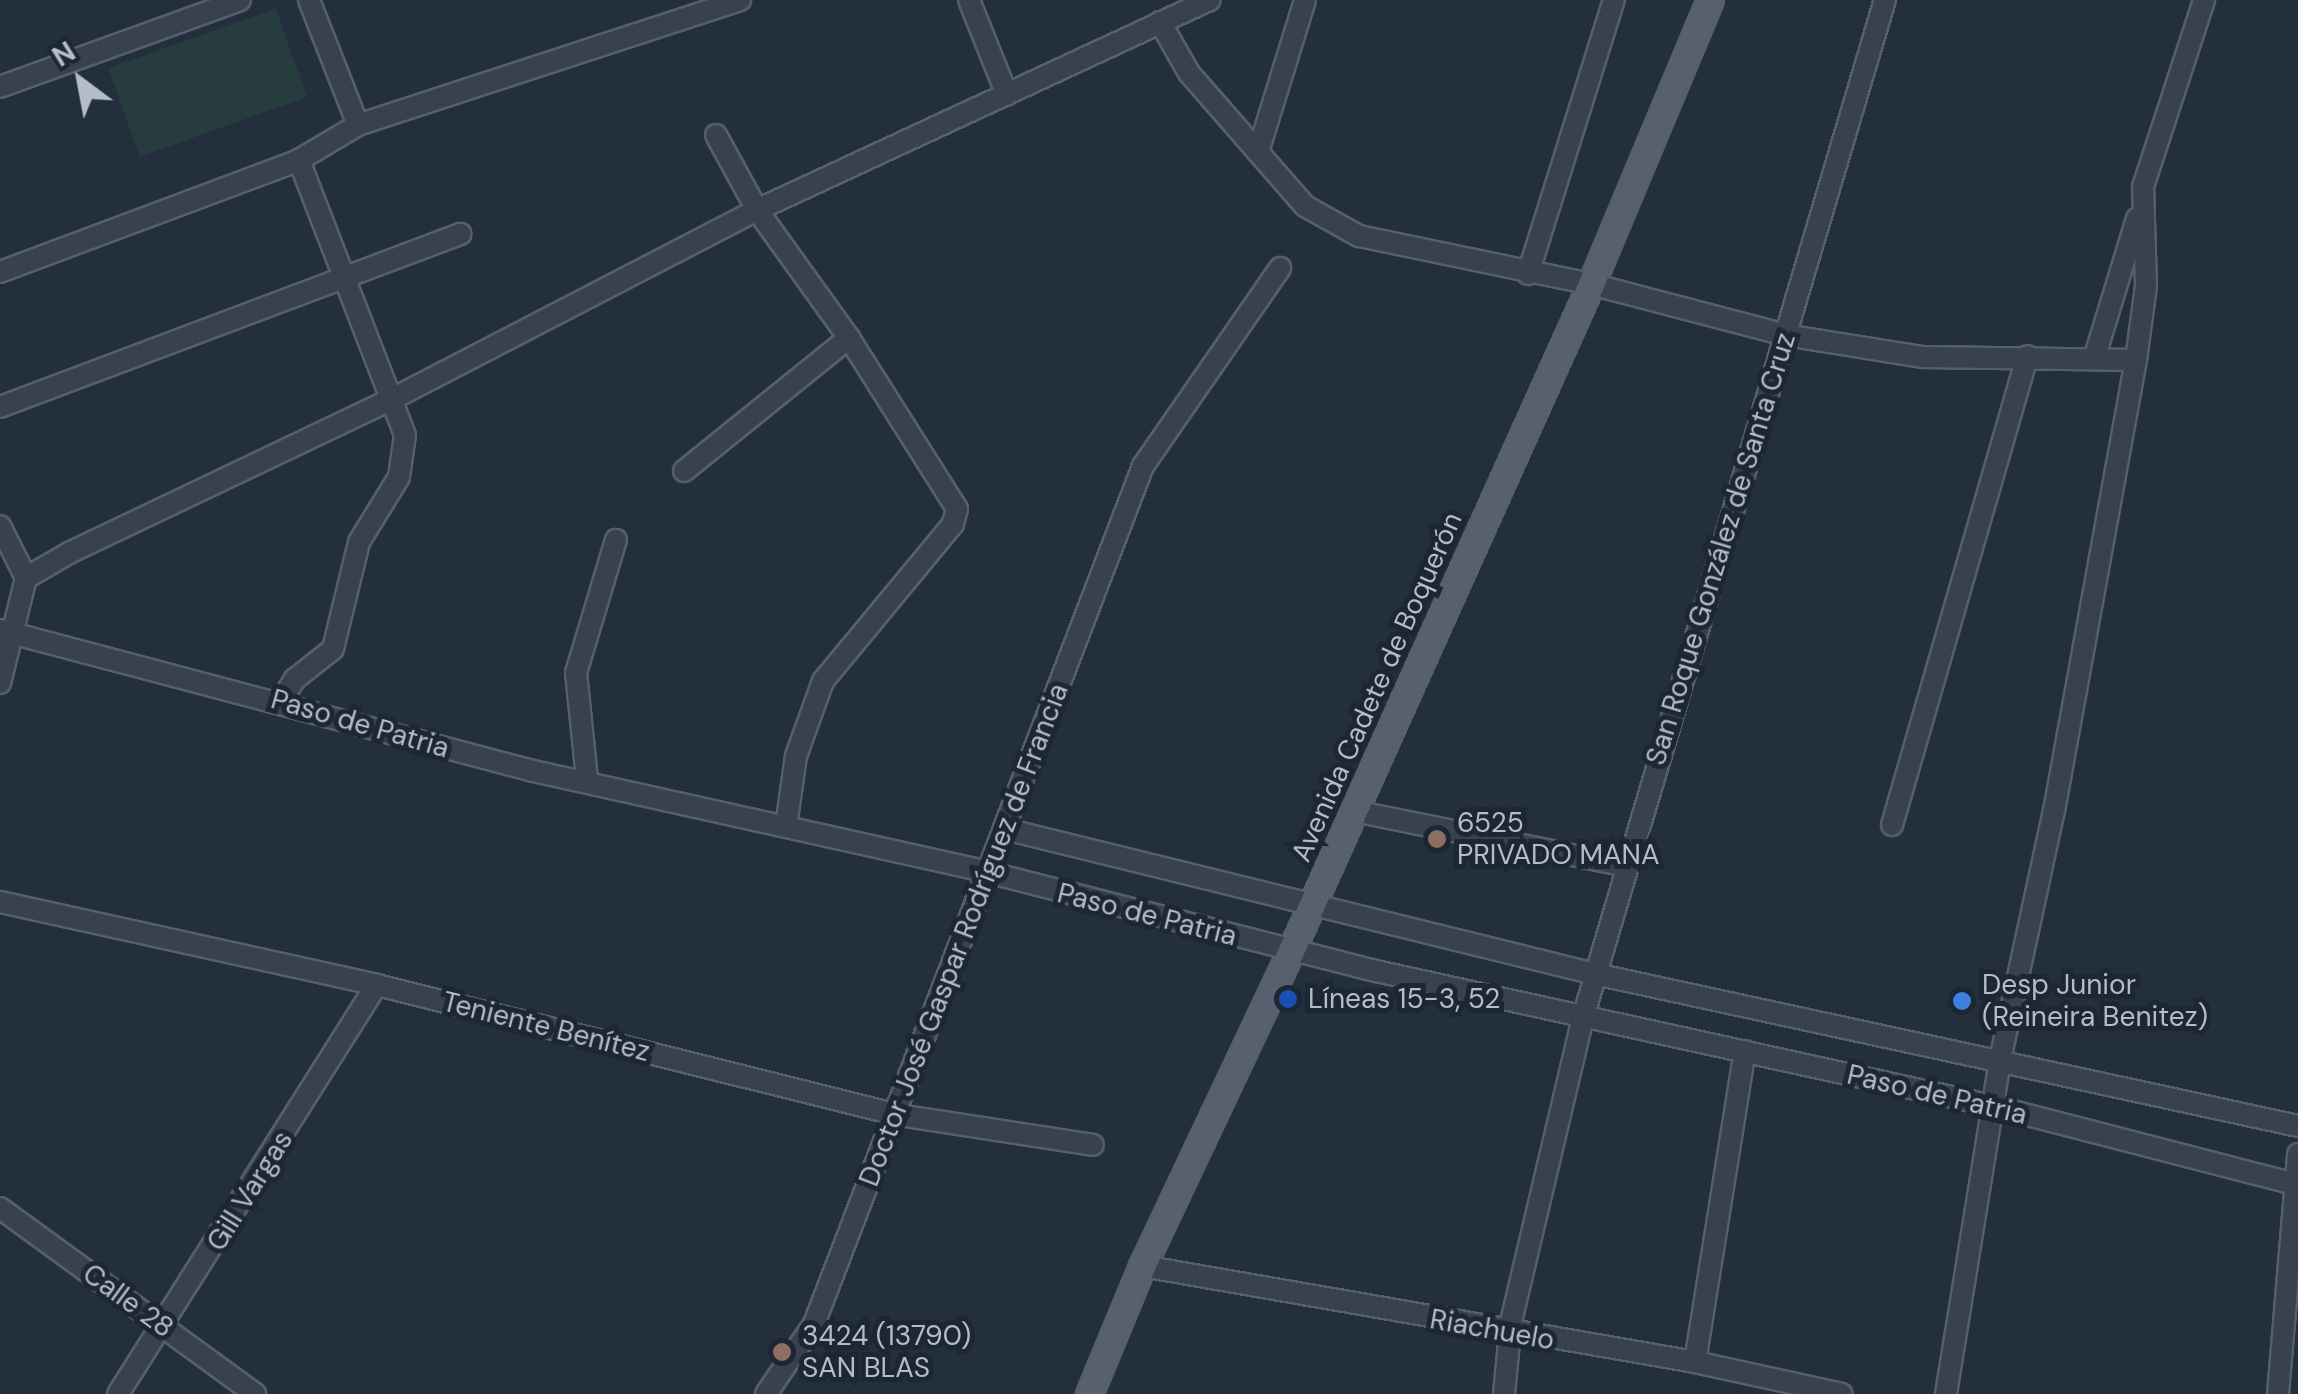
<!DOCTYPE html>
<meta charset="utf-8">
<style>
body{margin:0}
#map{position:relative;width:2298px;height:1394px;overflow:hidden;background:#242f3e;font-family:"DM Sans",sans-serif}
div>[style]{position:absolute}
.green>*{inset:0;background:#263c3f}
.roads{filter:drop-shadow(2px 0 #565f6c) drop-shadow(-2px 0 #565f6c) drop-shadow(0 2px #565f6c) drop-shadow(0 -2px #565f6c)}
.minor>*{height:20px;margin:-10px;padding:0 10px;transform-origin:10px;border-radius:10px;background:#38414e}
.major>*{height:25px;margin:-12.5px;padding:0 12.5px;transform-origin:12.5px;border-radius:12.5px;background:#56606e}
.dots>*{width:28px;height:28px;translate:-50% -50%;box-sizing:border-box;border:5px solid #1d2633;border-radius:50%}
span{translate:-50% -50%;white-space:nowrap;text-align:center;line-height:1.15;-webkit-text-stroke:10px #1d2633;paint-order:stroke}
.street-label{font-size:28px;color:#b4bcc9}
.poi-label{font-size:28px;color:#b4bcc9}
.left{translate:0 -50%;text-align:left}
.north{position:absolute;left:30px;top:30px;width:100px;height:100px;-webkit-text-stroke:8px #1d2633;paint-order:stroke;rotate:328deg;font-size:28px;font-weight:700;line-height:40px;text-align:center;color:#b4bcc9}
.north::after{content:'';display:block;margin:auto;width:35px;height:45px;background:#b4bcc9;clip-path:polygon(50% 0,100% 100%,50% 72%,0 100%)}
</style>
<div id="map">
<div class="green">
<div style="clip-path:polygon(276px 9px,307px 97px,140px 157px,108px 68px)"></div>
</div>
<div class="roads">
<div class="minor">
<div style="left:309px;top:0;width:134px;rotate:68.6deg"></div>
<div style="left:969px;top:0;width:102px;rotate:68.2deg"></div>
<div style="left:1160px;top:22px;width:59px;rotate:60.4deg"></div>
<div style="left:1189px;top:73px;width:176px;rotate:48.9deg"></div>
<div style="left:1305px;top:206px;width:62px;rotate:29.1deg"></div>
<div style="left:1359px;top:236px;width:237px;rotate:11.7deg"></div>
<div style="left:1591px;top:284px;width:201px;rotate:14.7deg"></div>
<div style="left:1785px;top:335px;width:140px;rotate:9.1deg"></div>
<div style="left:1923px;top:357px;width:213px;rotate:0.8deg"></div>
<div style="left:0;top:87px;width:255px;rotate:-19.9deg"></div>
<div style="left:716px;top:135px;width:85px;rotate:61.3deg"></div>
<div style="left:757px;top:210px;width:158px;rotate:54.3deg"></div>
<div style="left:849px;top:338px;width:202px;rotate:57.7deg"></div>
<div style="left:957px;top:509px;width:16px;rotate:105deg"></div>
<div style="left:953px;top:524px;width:204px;rotate:129.6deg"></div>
<div style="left:823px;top:681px;width:80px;rotate:109.8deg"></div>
<div style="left:796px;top:756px;width:71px;rotate:98.1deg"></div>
<div style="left:1258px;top:152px;width:159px;rotate:-72.8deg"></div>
<div style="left:0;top:272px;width:319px;rotate:-20.5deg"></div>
<div style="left:299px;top:160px;width:69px;rotate:-30.7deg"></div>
<div style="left:358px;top:125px;width:402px;rotate:-18.1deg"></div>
<div style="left:1528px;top:274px;width:287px;rotate:-72.6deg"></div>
<div style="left:2094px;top:359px;width:147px;rotate:-73deg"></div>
<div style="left:0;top:407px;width:492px;rotate:-20.6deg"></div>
<div style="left:684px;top:471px;width:212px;rotate:-38.9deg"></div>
<div style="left:0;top:526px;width:58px;rotate:63.4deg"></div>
<div style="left:0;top:630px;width:551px;rotate:14.82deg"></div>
<div style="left:533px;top:771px;width:465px;rotate:12.5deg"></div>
<div style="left:987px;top:872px;width:401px;rotate:14.3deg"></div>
<div style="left:1376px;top:971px;width:632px;rotate:12.34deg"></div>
<div style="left:1993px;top:1106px;width:315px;rotate:14.5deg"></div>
<div style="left:0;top:683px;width:108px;rotate:-76.1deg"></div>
<div style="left:26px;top:578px;width:50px;rotate:-30.2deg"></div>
<div style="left:69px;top:553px;width:362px;rotate:-25.5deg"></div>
<div style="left:396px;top:397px;width:407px;rotate:-27.4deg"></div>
<div style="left:757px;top:210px;width:499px;rotate:-24.9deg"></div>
<div style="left:281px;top:701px;width:26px;rotate:-58deg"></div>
<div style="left:295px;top:679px;width:48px;rotate:-38.3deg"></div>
<div style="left:333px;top:649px;width:110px;rotate:-76.3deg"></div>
<div style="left:359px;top:542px;width:76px;rotate:-58.4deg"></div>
<div style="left:399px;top:477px;width:42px;rotate:-81.9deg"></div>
<div style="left:405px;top:435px;width:295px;rotate:-111.1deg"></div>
<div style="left:587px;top:779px;width:107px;rotate:-95.9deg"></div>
<div style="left:576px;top:673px;width:139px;rotate:-73.3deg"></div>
<div style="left:1354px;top:811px;width:278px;rotate:11.4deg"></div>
<div style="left:1892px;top:825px;width:488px;rotate:-73.9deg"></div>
<div style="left:1005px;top:829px;width:608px;rotate:13.81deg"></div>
<div style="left:1595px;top:974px;width:719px;rotate:12.2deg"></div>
<div style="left:0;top:902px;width:386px;rotate:12.4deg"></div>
<div style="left:377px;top:985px;width:537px;rotate:14.01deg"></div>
<div style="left:898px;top:1115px;width:197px;rotate:8.7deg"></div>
<div style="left:0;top:1208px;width:316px;rotate:36.1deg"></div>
<div style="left:1142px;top:1266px;width:561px;rotate:9.85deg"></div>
<div style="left:1695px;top:1362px;width:150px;rotate:12.3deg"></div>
<div style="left:1695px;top:1362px;width:315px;rotate:-80.9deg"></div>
<div style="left:118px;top:1394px;width:484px;rotate:-57.7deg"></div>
<div style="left:766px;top:1394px;width:85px;rotate:-55.6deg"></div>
<div style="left:814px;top:1324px;width:919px;rotate:-69.02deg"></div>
<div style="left:1143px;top:466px;width:241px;rotate:-55.3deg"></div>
<div style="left:1504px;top:1394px;width:72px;rotate:-84.4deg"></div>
<div style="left:1511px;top:1322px;width:317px;rotate:-76.7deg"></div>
<div style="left:1584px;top:1014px;width:1058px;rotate:-73.47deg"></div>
<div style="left:1946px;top:1394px;width:338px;rotate:-80.8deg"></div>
<div style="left:2000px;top:1060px;width:255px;rotate:-77.8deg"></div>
<div style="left:2054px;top:811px;width:458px;rotate:-79.7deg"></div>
<div style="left:2136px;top:360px;width:75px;rotate:-82.3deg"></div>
<div style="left:2146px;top:286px;width:99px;rotate:-91.7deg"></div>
<div style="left:2143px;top:187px;width:197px;rotate:-71.9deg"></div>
<div style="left:2278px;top:1394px;width:241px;rotate:-85.2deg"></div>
</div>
<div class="major">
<div style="left:1089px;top:1394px;width:139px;rotate:-67.5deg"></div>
<div style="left:1142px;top:1266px;width:348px;rotate:-64.7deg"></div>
<div style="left:1291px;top:951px;width:731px;rotate:-65.78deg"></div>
<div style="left:1591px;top:284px;width:308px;rotate:-67.3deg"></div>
</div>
</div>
<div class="dots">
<div style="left:1437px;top:839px;background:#8d6e63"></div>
<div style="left:1288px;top:999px;background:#1a4fb4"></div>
<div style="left:1962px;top:1001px;background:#3f7fe0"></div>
<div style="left:782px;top:1352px;background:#8d6e63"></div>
</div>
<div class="street-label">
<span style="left:1721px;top:549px;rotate:-73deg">San Roque González de Santa Cruz</span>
<span style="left:1377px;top:687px;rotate:-66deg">Avenida Cadete de Boquerón</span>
<span style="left:360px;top:724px;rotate:16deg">Paso de Patria</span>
<span style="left:1147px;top:915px;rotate:14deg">Paso de Patria</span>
<span style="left:964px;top:935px;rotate:-69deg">Doctor José Gaspar Rodríguez de Francia</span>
<span style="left:546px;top:1027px;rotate:14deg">Teniente Benítez</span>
<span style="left:1937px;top:1095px;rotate:13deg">Paso de Patria</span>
<span style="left:250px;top:1191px;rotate:-58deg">Gill Vargas</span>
<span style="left:128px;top:1301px;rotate:36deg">Calle 28</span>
<span style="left:1492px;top:1330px;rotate:10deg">Riachuelo</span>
</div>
<div class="poi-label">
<span class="left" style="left:1457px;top:839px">6525<br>PRIVADO MANA</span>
<span class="left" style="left:1982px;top:1001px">Desp Junior<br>(Reineira Benitez)</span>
<span class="left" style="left:1308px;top:999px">Líneas 15-3, 52</span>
<span class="left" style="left:802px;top:1352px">3424 (13790)<br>SAN BLAS</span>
</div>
<div class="north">N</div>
</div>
